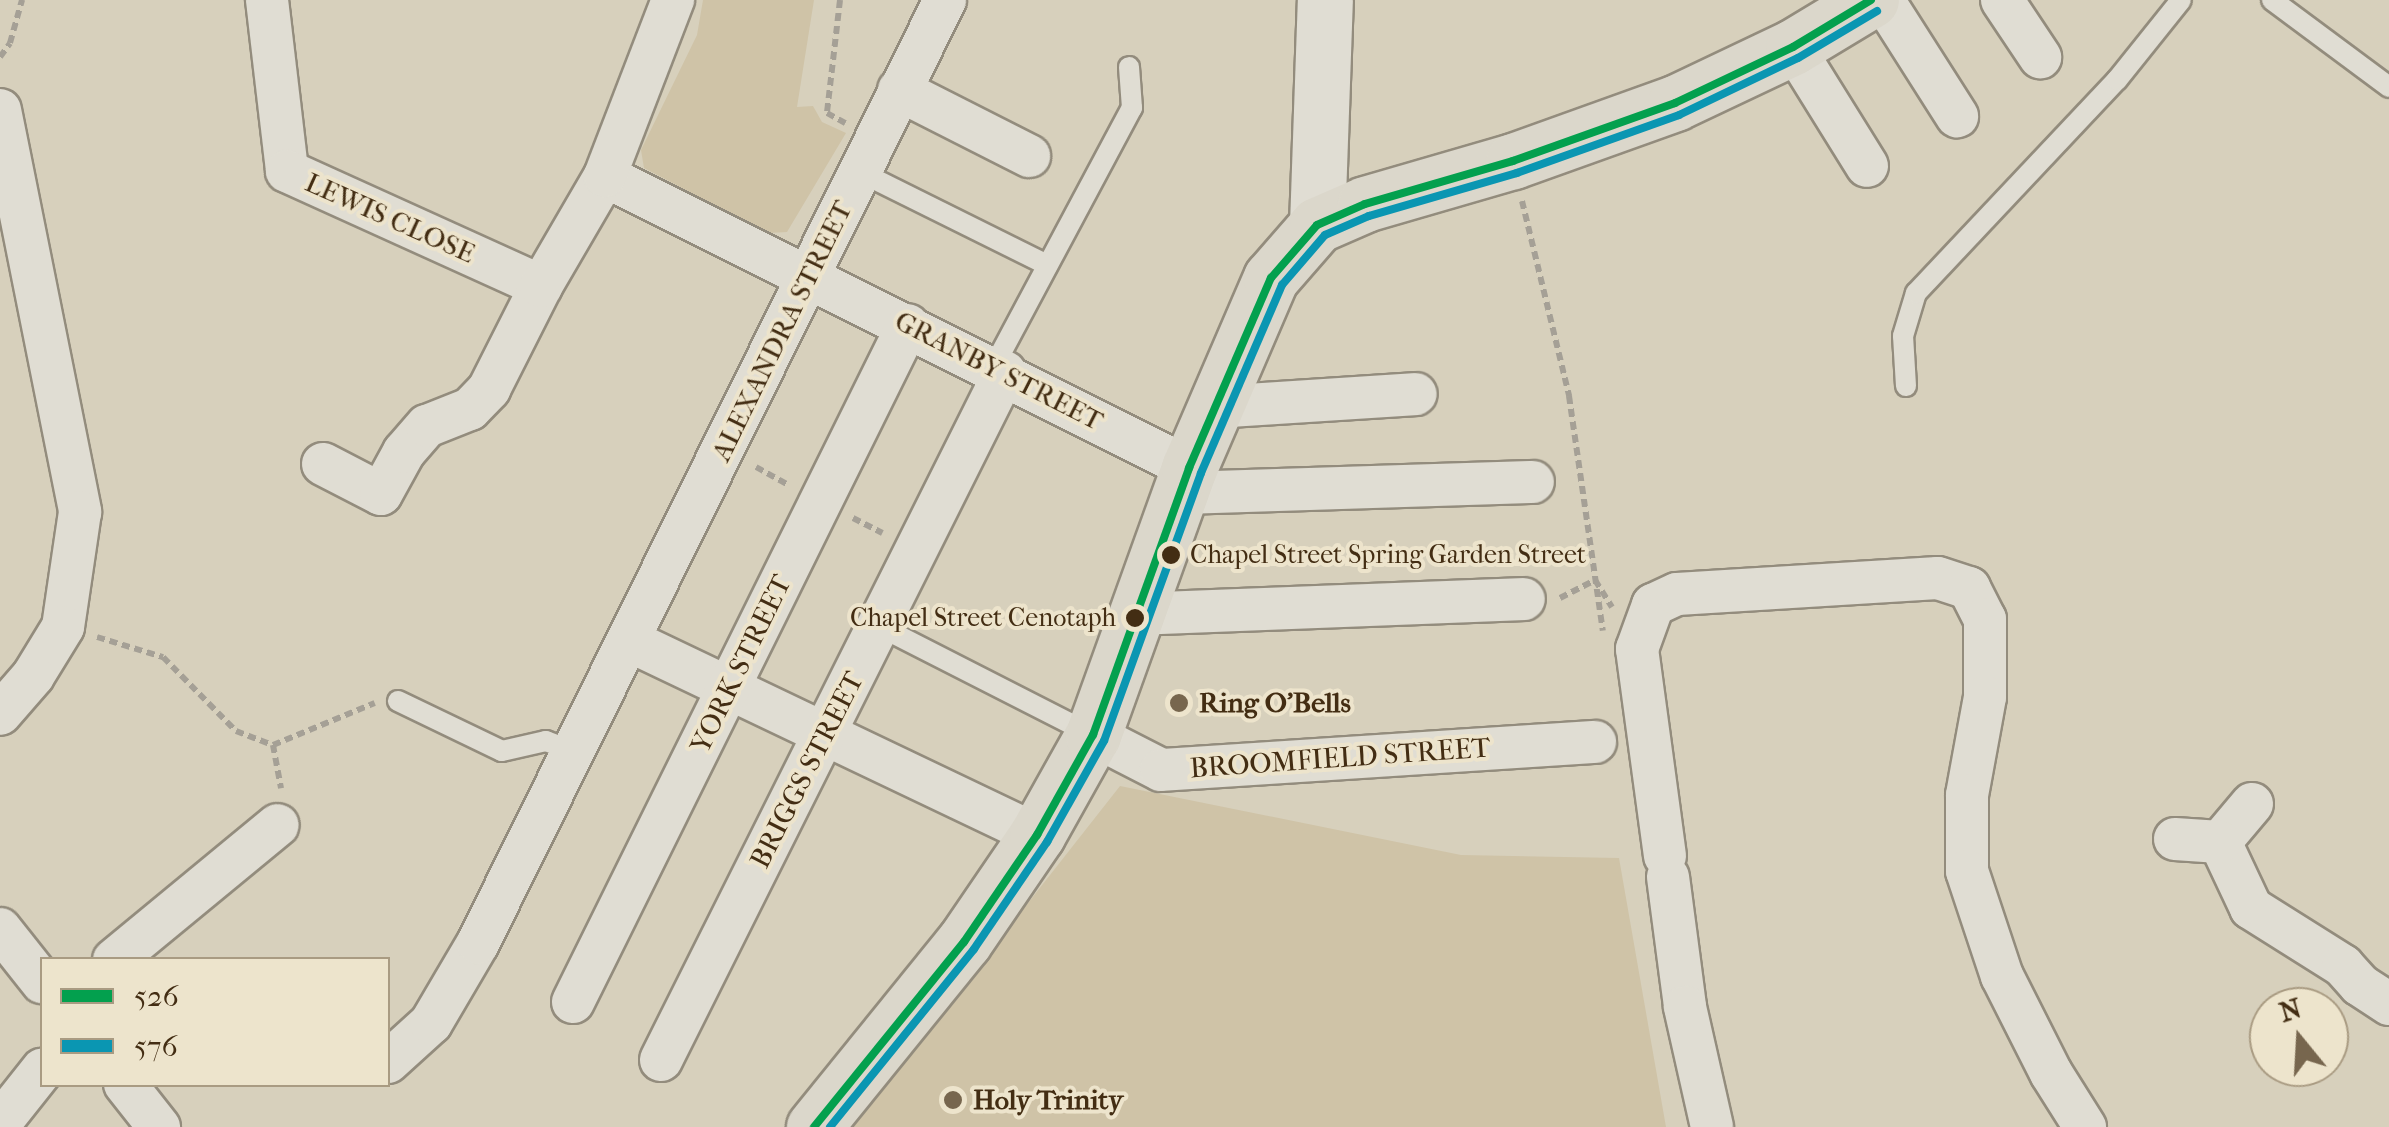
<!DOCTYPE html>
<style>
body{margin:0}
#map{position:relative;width:2389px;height:1127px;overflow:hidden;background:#d7d0bc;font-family:"IM FELL French Canon",serif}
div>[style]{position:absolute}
.green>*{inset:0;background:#cfc3a7}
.path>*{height:6px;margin-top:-3px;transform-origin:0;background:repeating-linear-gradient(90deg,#a5a096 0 8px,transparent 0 13px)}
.roads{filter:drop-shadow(2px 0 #938c7d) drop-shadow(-2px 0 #938c7d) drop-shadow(0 2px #938c7d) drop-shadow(0 -2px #938c7d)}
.lane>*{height:20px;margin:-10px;padding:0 10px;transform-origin:10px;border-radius:10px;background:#e0ddd3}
.street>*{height:42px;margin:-21px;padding:0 21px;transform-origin:21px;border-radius:21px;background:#e0ddd3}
.secondary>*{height:55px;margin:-27.5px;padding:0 27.5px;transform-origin:27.5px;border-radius:27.5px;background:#e0ddd3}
.primary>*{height:55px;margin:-27.5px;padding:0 27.5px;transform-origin:27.5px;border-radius:27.5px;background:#dbd7cb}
.bus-1>*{height:8px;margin:-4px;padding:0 4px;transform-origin:4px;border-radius:4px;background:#03a04e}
.bus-2>*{height:8px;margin:-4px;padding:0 4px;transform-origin:4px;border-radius:4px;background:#0a96b2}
.dots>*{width:28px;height:28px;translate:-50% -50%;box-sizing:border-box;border:5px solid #ede4cc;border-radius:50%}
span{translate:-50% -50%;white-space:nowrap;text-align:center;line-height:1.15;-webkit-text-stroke:8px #ede4cc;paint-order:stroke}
.bus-label{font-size:26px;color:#432d13}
.left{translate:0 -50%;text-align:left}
.right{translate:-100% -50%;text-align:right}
.street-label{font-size:28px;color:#432d13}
.poi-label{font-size:28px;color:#432d13;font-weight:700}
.legend{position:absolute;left:40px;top:957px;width:350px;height:130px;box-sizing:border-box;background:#ede4cc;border:2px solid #a99b82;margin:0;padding:12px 18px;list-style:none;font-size:30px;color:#432d13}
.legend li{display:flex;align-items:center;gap:20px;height:50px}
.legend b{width:50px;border:2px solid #a99b82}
.north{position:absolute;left:2249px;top:987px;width:100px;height:100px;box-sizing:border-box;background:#ede4cc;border:2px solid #a99b82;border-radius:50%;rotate:342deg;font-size:28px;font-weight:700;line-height:40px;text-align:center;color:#432d13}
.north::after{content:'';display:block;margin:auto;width:35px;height:45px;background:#77664e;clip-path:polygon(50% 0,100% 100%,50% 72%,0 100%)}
</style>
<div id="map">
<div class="green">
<div style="clip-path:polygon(703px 0,814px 0,797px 107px,813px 106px,822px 122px,846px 133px,787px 232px,768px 233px,644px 168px,641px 150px,697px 35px)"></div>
<div style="clip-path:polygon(1120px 786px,1461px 855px,1619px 858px,1666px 1127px,852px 1127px)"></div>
</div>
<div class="path">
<div style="left:840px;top:0;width:114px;rotate:96.6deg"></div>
<div style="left:827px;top:113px;width:21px;rotate:29deg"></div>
<div style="left:0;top:57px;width:17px;rotate:-54deg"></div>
<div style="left:10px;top:43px;width:45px;rotate:-74.4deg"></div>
<div style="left:1522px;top:201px;width:201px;rotate:76.4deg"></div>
<div style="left:1569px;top:396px;width:237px;rotate:81.8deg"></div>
<div style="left:756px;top:467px;width:38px;rotate:29deg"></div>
<div style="left:853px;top:518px;width:33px;rotate:27deg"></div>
<div style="left:1560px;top:598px;width:39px;rotate:-27deg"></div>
<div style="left:1595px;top:580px;width:32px;rotate:58deg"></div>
<div style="left:97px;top:637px;width:69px;rotate:16.9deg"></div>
<div style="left:163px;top:657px;width:104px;rotate:45.4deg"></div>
<div style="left:236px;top:731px;width:40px;rotate:21deg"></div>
<div style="left:273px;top:745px;width:110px;rotate:-22.4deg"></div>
<div style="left:273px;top:745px;width:44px;rotate:79.5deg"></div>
</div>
<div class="roads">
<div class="lane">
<div style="left:2272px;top:0;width:146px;rotate:36.6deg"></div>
<div style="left:860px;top:172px;width:209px;rotate:26.4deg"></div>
<div style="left:994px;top:366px;width:293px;rotate:-61.9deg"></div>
<div style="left:1132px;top:108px;width:41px;rotate:-94.2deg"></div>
<div style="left:1906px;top:386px;width:50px;rotate:-93.4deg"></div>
<div style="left:1903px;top:336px;width:45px;rotate:-73.2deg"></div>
<div style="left:1916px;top:293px;width:293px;rotate:-46.7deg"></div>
<div style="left:2117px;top:80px;width:102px;rotate:-51.3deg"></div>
<div style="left:879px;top:626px;width:238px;rotate:27deg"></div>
<div style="left:398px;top:701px;width:115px;rotate:25.7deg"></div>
<div style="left:502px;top:751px;width:45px;rotate:-12.8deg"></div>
<div style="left:546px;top:741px;width:31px;rotate:21deg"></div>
</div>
<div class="street">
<div style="left:267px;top:0;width:172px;rotate:83.3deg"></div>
<div style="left:287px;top:171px;width:279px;rotate:24.4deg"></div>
<div style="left:1883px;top:0;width:138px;rotate:57.5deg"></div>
<div style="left:2002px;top:0;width:69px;rotate:56.3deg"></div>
<div style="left:1793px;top:47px;width:140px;rotate:58.1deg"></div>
<div style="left:899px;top:90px;width:146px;rotate:26.9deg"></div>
<div style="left:0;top:110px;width:410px;rotate:78.7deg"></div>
<div style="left:80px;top:512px;width:116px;rotate:98.4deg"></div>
<div style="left:63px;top:627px;width:57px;rotate:121.5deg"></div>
<div style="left:33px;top:676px;width:50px;rotate:131deg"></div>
<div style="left:605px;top:176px;width:653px;rotate:26.57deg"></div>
<div style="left:1215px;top:407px;width:201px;rotate:-3.7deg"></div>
<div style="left:323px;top:464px;width:65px;rotate:27.3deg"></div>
<div style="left:381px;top:494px;width:48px;rotate:-61.3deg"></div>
<div style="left:404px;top:452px;width:35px;rotate:-49deg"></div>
<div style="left:427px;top:426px;width:46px;rotate:-21.6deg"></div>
<div style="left:470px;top:409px;width:28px;rotate:-46deg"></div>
<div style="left:489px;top:389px;width:115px;rotate:-63.2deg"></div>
<div style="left:541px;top:286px;width:127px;rotate:-59.8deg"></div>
<div style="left:605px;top:176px;width:189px;rotate:-68.9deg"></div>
<div style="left:1180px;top:493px;width:353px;rotate:-1.8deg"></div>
<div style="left:1136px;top:614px;width:388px;rotate:-2.2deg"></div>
<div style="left:630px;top:641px;width:451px;rotate:25.5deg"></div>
<div style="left:1093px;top:735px;width:76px;rotate:27.2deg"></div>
<div style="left:1161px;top:770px;width:435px;rotate:-3.7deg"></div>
<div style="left:2252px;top:804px;width:50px;rotate:130.1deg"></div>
<div style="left:2220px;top:842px;width:73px;rotate:64.8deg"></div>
<div style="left:2251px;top:908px;width:109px;rotate:32.2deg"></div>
<div style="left:2343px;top:966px;width:25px;rotate:48deg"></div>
<div style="left:2360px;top:985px;width:35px;rotate:33deg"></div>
<div style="left:2175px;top:839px;width:45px;rotate:3.8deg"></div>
<div style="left:1665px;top:856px;width:209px;rotate:-97.7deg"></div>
<div style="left:1637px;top:649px;width:47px;rotate:-70deg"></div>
<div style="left:1653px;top:605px;width:26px;rotate:-25deg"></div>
<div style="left:1677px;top:594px;width:261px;rotate:-3.5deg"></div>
<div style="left:1938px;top:578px;width:33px;rotate:18deg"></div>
<div style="left:1969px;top:588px;width:35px;rotate:63deg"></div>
<div style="left:1985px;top:619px;width:78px;rotate:90deg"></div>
<div style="left:1985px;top:697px;width:100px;rotate:100.4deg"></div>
<div style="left:1967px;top:795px;width:76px;rotate:90deg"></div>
<div style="left:1967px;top:871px;width:111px;rotate:71.6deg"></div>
<div style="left:2002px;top:976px;width:109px;rotate:63.2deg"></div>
<div style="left:2051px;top:1073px;width:64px;rotate:57.8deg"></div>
<div style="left:1668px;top:877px;width:131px;rotate:82.5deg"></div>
<div style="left:1685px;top:1007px;width:123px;rotate:77.3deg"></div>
<div style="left:0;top:929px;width:68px;rotate:51.6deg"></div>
<div style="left:114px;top:960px;width:212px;rotate:-39.5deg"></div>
<div style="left:573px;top:1002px;width:755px;rotate:-63.67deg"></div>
<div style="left:661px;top:1060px;width:769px;rotate:-63.43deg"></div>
<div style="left:388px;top:1062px;width:58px;rotate:-42.2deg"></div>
<div style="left:431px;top:1023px;width:93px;rotate:-59.6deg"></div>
<div style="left:478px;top:943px;width:1052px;rotate:-63.65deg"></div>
<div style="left:125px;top:1084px;width:55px;rotate:51.7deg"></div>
<div style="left:0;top:1123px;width:68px;rotate:-51.6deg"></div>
</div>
<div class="secondary">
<div style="left:1317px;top:225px;width:225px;rotate:-88deg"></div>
</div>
<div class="primary">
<div style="left:814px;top:1127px;width:238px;rotate:-51deg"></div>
<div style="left:964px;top:942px;width:130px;rotate:-55.7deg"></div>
<div style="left:1037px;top:835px;width:115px;rotate:-60.8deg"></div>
<div style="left:1093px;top:735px;width:284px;rotate:-70.2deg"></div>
<div style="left:1189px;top:468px;width:207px;rotate:-66.7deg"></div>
<div style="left:1271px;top:278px;width:70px;rotate:-49deg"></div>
<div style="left:1317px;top:225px;width:52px;rotate:-23.6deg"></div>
<div style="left:1365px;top:204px;width:154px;rotate:-16.2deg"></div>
<div style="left:1513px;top:161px;width:172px;rotate:-19.7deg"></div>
<div style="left:1675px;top:103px;width:131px;rotate:-25.4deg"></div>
<div style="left:1793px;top:47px;width:91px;rotate:-31.1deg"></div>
</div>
</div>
<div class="bus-1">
<div style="left:814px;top:1127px;width:238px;rotate:-51deg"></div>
<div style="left:964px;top:942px;width:130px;rotate:-55.7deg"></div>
<div style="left:1037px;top:835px;width:115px;rotate:-60.8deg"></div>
<div style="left:1093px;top:735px;width:284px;rotate:-70.2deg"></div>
<div style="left:1189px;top:468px;width:207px;rotate:-66.7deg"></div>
<div style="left:1271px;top:278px;width:70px;rotate:-49deg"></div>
<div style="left:1317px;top:225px;width:52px;rotate:-23.6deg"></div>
<div style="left:1365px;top:204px;width:154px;rotate:-16.2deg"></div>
<div style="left:1513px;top:161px;width:172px;rotate:-19.7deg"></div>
<div style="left:1675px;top:103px;width:131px;rotate:-25.4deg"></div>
<div style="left:1793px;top:47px;width:91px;rotate:-31.1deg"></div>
</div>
<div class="bus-2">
<div style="left:830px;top:1127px;width:229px;rotate:-51deg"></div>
<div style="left:974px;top:949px;width:130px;rotate:-55.7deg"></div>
<div style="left:1047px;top:842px;width:116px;rotate:-60.6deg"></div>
<div style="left:1104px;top:741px;width:285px;rotate:-70.1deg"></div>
<div style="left:1201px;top:473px;width:205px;rotate:-66.7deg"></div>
<div style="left:1282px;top:285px;width:66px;rotate:-49.3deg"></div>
<div style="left:1325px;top:235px;width:48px;rotate:-23.4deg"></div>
<div style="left:1369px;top:216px;width:154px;rotate:-16.2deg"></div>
<div style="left:1517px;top:173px;width:172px;rotate:-19.7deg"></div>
<div style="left:1679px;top:115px;width:132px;rotate:-25.6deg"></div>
<div style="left:1798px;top:58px;width:92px;rotate:-30.7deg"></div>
</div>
<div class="dots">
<div style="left:1171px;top:555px;background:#432d13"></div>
<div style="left:1135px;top:618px;background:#432d13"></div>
<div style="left:1179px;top:703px;background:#77664e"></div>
<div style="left:953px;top:1100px;background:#77664e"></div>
</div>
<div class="bus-label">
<span class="left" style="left:1190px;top:555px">Chapel Street Spring Garden Street</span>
<span class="right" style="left:1116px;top:618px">Chapel Street Cenotaph</span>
</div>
<div class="street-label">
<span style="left:390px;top:218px;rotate:24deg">LEWIS CLOSE</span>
<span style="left:782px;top:331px;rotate:-64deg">ALEXANDRA STREET</span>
<span style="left:999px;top:371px;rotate:27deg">GRANBY STREET</span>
<span style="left:741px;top:664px;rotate:-64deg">YORK STREET</span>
<span style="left:1340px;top:758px;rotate:-4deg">BROOMFIELD STREET</span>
<span style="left:807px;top:770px;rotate:-63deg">BRIGGS STREET</span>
</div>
<div class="poi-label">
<span class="left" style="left:1199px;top:703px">Ring O'Bells</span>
<span class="left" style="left:973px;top:1100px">Holy Trinity</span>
</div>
<ul class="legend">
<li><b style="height:12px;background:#03a04e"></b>526</li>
<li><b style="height:12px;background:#0a96b2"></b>576</li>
</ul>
<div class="north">N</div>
</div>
